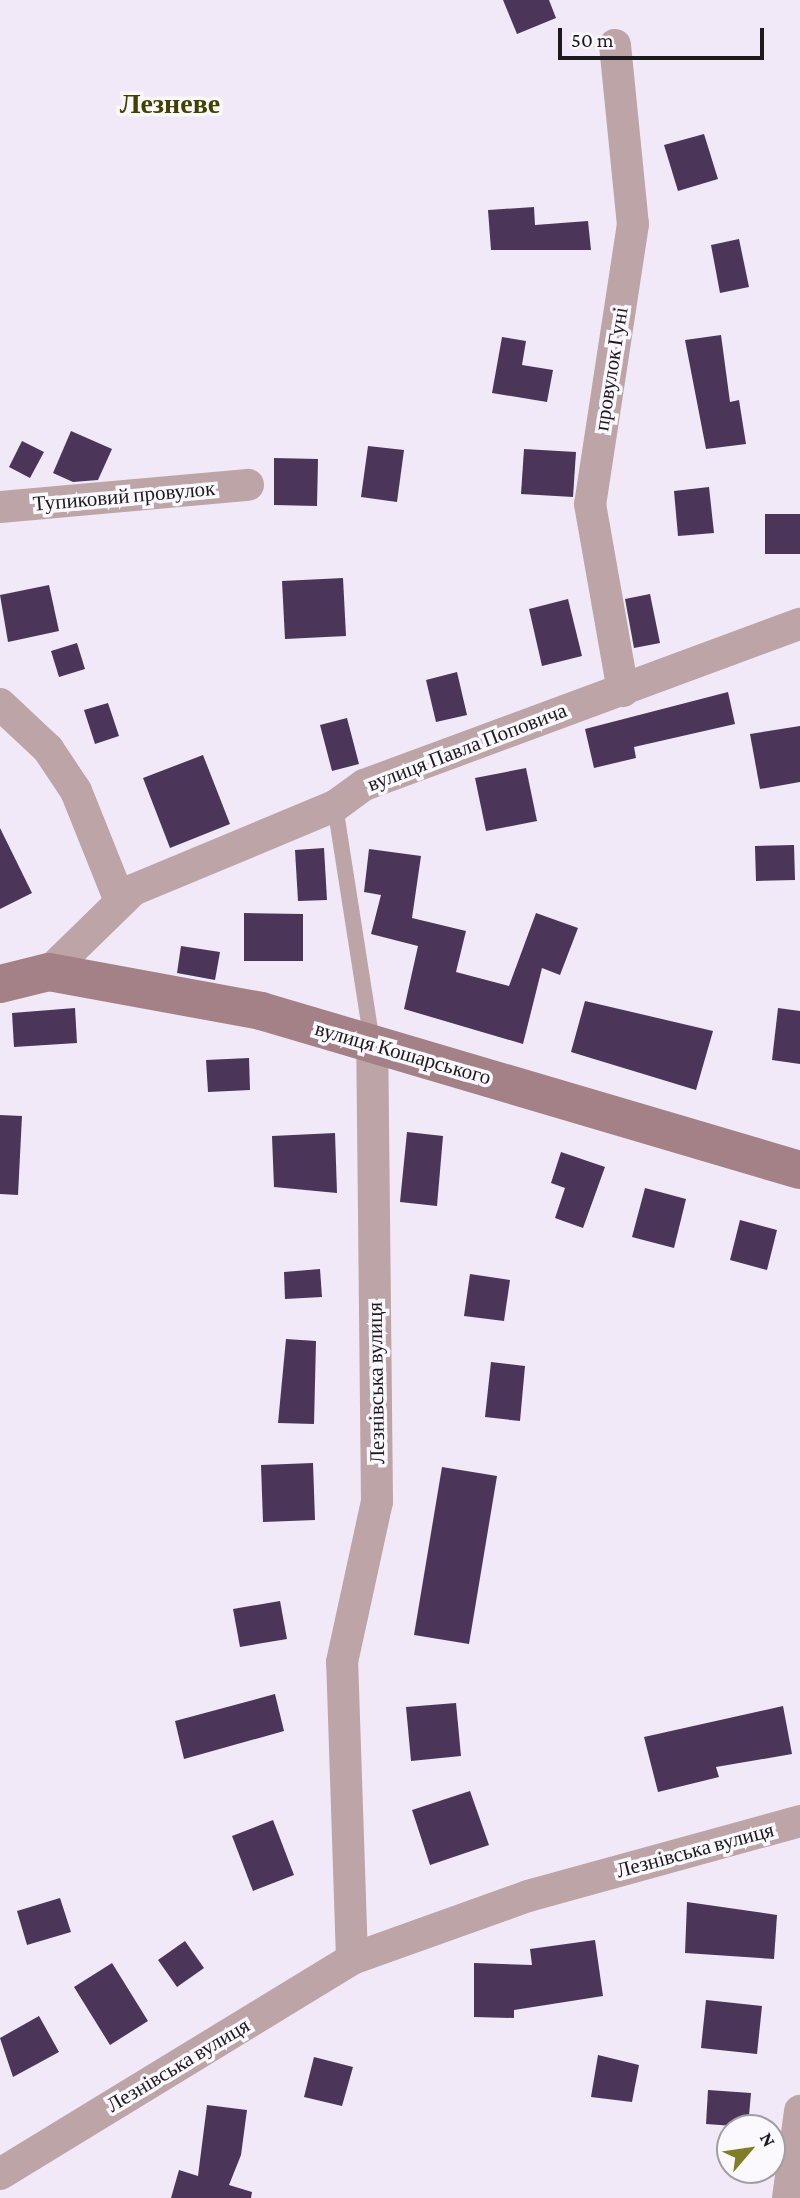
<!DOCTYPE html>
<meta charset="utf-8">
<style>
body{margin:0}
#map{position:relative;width:800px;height:2198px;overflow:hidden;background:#f1e9f7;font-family:"Crimson Pro",serif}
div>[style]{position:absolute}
.building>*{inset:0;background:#4b3659}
.lane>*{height:16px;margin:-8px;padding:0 8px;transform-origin:8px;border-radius:8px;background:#bca4a7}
.street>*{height:32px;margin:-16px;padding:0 16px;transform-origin:16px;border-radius:16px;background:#bca4a7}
.secondary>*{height:38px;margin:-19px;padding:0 19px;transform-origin:19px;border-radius:19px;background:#a38186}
span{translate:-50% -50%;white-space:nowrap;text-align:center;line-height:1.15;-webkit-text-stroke:7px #fbf8fe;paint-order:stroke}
.street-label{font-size:21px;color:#1c1a1e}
.district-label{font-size:28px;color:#414100;font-weight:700}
.north{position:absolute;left:716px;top:2114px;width:70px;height:70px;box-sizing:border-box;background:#fbf8fe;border:2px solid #a29fa4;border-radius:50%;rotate:61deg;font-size:19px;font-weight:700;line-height:28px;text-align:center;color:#1c1a1e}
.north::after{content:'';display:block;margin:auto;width:24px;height:32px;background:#7f7e27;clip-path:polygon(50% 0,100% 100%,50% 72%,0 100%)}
.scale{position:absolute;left:558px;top:28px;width:206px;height:32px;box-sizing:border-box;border:4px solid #1c1a1e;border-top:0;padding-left:9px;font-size:21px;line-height:24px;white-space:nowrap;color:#1c1a1e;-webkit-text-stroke:5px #fbf8fe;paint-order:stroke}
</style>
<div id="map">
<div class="building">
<div style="clip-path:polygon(503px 0,549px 0,556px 18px,517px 34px)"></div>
<div style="clip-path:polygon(704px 134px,718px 179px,678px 191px,664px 145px)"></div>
<div style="clip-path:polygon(534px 207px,535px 225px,588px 221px,591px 250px,491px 250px,488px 210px)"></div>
<div style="clip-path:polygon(739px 239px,749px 287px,720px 293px,711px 245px)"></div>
<div style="clip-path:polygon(721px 335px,730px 402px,739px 400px,746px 444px,706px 449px,685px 340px)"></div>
<div style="clip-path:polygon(502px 337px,526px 341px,522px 365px,553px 370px,547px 402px,492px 393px)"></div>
<div style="clip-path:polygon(71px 431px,112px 449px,98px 480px,73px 482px,53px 473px)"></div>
<div style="clip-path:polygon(22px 441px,44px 452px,30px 478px,9px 467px)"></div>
<div style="clip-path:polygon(368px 446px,404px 450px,397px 502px,361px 497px)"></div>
<div style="clip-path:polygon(524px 449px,576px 452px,573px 497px,521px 494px)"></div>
<div style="clip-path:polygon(274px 458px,318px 459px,317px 506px,274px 505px)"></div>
<div style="clip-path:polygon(709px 487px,714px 533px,678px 536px,674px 491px)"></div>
<div style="clip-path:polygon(765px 514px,800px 514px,800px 554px,765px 554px)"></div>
<div style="clip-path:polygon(343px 578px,346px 636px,285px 639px,282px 581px)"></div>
<div style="clip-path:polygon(49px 585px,59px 631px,8px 642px,0 595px)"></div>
<div style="clip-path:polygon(650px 594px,660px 643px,634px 648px,625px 599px)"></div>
<div style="clip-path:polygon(568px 599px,582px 656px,542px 666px,529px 609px)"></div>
<div style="clip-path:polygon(77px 643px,85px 669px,59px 677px,51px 651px)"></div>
<div style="clip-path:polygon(457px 672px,467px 715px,436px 722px,426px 680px)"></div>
<div style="clip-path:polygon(728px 692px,735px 724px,634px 747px,636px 758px,594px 768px,585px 729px)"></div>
<div style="clip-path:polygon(108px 703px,119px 736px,95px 744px,84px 710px)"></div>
<div style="clip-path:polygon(347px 718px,359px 764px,332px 771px,320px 725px)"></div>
<div style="clip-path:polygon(800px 726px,800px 782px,760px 789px,750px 734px)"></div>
<div style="clip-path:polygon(203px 755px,230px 824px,170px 848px,143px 778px)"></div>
<div style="clip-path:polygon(526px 768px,537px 821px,486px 831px,475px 778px)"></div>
<div style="clip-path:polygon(0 828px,32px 893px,0 909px)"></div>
<div style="clip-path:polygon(794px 845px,795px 880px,756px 881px,755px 846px)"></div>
<div style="clip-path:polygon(324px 848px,327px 900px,298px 901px,295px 850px)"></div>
<div style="clip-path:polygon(369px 849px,421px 856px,412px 918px,466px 931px,456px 972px,509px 986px,536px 913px,578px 928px,560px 975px,542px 968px,523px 1044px,404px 1009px,418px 946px,371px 934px,381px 895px,364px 892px)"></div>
<div style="clip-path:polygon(244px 913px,303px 914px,303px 961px,244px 961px)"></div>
<div style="clip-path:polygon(181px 946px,220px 952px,215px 980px,177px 973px)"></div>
<div style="clip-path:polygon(585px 1001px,713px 1031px,696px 1090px,571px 1052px)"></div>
<div style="clip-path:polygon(75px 1008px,77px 1043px,14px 1047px,12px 1013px)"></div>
<div style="clip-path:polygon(778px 1008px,800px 1011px,800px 1064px,772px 1060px)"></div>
<div style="clip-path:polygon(249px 1058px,250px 1090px,208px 1092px,206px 1060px)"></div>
<div style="clip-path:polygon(0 1115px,22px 1116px,18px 1195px,0 1194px)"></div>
<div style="clip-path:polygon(407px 1132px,443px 1136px,437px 1206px,400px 1202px)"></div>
<div style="clip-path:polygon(335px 1133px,337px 1193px,274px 1187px,272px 1136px)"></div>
<div style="clip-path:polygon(561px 1152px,605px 1167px,583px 1228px,555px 1218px,565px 1188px,551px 1183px)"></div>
<div style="clip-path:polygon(645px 1188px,686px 1199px,674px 1248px,632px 1237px)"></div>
<div style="clip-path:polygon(740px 1220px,777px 1230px,767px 1270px,730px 1260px)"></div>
<div style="clip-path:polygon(320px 1269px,322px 1297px,285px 1299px,284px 1272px)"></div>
<div style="clip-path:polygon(470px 1274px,510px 1280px,504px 1321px,464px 1316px)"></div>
<div style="clip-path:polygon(286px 1339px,316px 1341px,314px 1424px,278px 1423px)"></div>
<div style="clip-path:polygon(491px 1362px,525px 1366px,520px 1421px,485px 1417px)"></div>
<div style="clip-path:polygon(313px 1463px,315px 1520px,263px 1522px,261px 1465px)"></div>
<div style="clip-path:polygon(442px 1467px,497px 1476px,469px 1644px,414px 1635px)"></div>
<div style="clip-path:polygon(280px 1601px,287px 1639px,240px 1647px,233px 1609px)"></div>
<div style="clip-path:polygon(275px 1694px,284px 1731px,184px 1759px,175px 1721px)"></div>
<div style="clip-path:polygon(456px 1703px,461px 1756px,411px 1761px,406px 1707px)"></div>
<div style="clip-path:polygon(783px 1706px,792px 1754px,716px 1767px,719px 1777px,658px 1792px,644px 1737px)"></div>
<div style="clip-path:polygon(470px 1791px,489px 1845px,430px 1865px,412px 1810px)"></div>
<div style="clip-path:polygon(273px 1820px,294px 1875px,253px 1891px,232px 1836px)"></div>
<div style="clip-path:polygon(60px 1898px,71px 1932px,27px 1945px,17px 1911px)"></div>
<div style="clip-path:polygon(687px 1902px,777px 1915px,774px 1959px,685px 1953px)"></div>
<div style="clip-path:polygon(595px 1940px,603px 1996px,514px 2010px,514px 2018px,474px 2017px,474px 1963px,532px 1965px,530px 1949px)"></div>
<div style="clip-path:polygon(185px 1941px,204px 1968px,177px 1987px,158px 1960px)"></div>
<div style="clip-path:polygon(112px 1963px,148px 2021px,110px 2045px,74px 1987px)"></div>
<div style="clip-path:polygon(706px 2000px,762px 2006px,757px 2054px,701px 2048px)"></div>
<div style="clip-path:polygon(39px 2016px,59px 2052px,13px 2077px,0 2038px)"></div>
<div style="clip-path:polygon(598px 2055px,639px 2065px,632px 2102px,591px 2097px)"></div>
<div style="clip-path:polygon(314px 2057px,353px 2067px,342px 2106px,304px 2097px)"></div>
<div style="clip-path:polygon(708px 2090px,751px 2093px,748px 2127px,706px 2124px)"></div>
<div style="clip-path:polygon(207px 2105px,247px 2110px,241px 2155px,229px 2185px,252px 2192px,251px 2198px,171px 2198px,179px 2170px,198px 2176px)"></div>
</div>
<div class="lane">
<div style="left:335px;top:806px;width:239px;rotate:81.1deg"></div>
</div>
<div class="street">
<div style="left:615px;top:45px;width:180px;rotate:84.3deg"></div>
<div style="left:633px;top:224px;width:283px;rotate:98.7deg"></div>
<div style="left:590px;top:504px;width:190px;rotate:80deg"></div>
<div style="left:0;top:507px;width:249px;rotate:-5.1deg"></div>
<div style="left:0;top:704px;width:66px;rotate:43.2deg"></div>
<div style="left:48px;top:749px;width:50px;rotate:56.3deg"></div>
<div style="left:76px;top:791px;width:118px;rotate:68.2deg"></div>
<div style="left:49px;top:972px;width:117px;rotate:-44.3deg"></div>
<div style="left:133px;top:890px;width:219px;rotate:-22.6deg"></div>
<div style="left:335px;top:806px;width:36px;rotate:-36deg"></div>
<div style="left:364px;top:785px;width:465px;rotate:-20.3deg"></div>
<div style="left:352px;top:1959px;width:297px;rotate:-91.9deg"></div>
<div style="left:342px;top:1662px;width:164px;rotate:-77.7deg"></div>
<div style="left:377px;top:1502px;width:457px;rotate:-90.6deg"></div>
<div style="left:0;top:2174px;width:412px;rotate:-31.4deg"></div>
<div style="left:352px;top:1959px;width:187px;rotate:-19.7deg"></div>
<div style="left:528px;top:1896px;width:282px;rotate:-15.4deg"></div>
<div style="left:788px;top:2198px;width:88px;rotate:-82.1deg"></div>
</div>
<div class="secondary">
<div style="left:0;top:984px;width:50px;rotate:-13.8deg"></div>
<div style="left:49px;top:972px;width:216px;rotate:10.4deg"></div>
<div style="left:261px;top:1011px;width:562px;rotate:16.44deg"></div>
</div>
<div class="street-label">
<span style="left:611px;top:369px;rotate:-81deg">провулок Гуні</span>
<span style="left:124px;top:496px;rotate:-5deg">Тупиковий провулок</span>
<span style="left:467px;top:747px;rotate:-21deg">вулиця Павла Поповича</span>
<span style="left:403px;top:1053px;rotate:16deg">вулиця Кошарського</span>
<span style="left:376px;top:1383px;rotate:-91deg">Лезнівська вулиця</span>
<span style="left:695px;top:1850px;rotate:-15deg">Лезнівська вулиця</span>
<span style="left:178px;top:2065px;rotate:-31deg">Лезнівська вулиця</span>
</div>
<div class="district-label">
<span style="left:170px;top:104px">Лезневе</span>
</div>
<div class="north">N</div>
<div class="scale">50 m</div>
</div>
